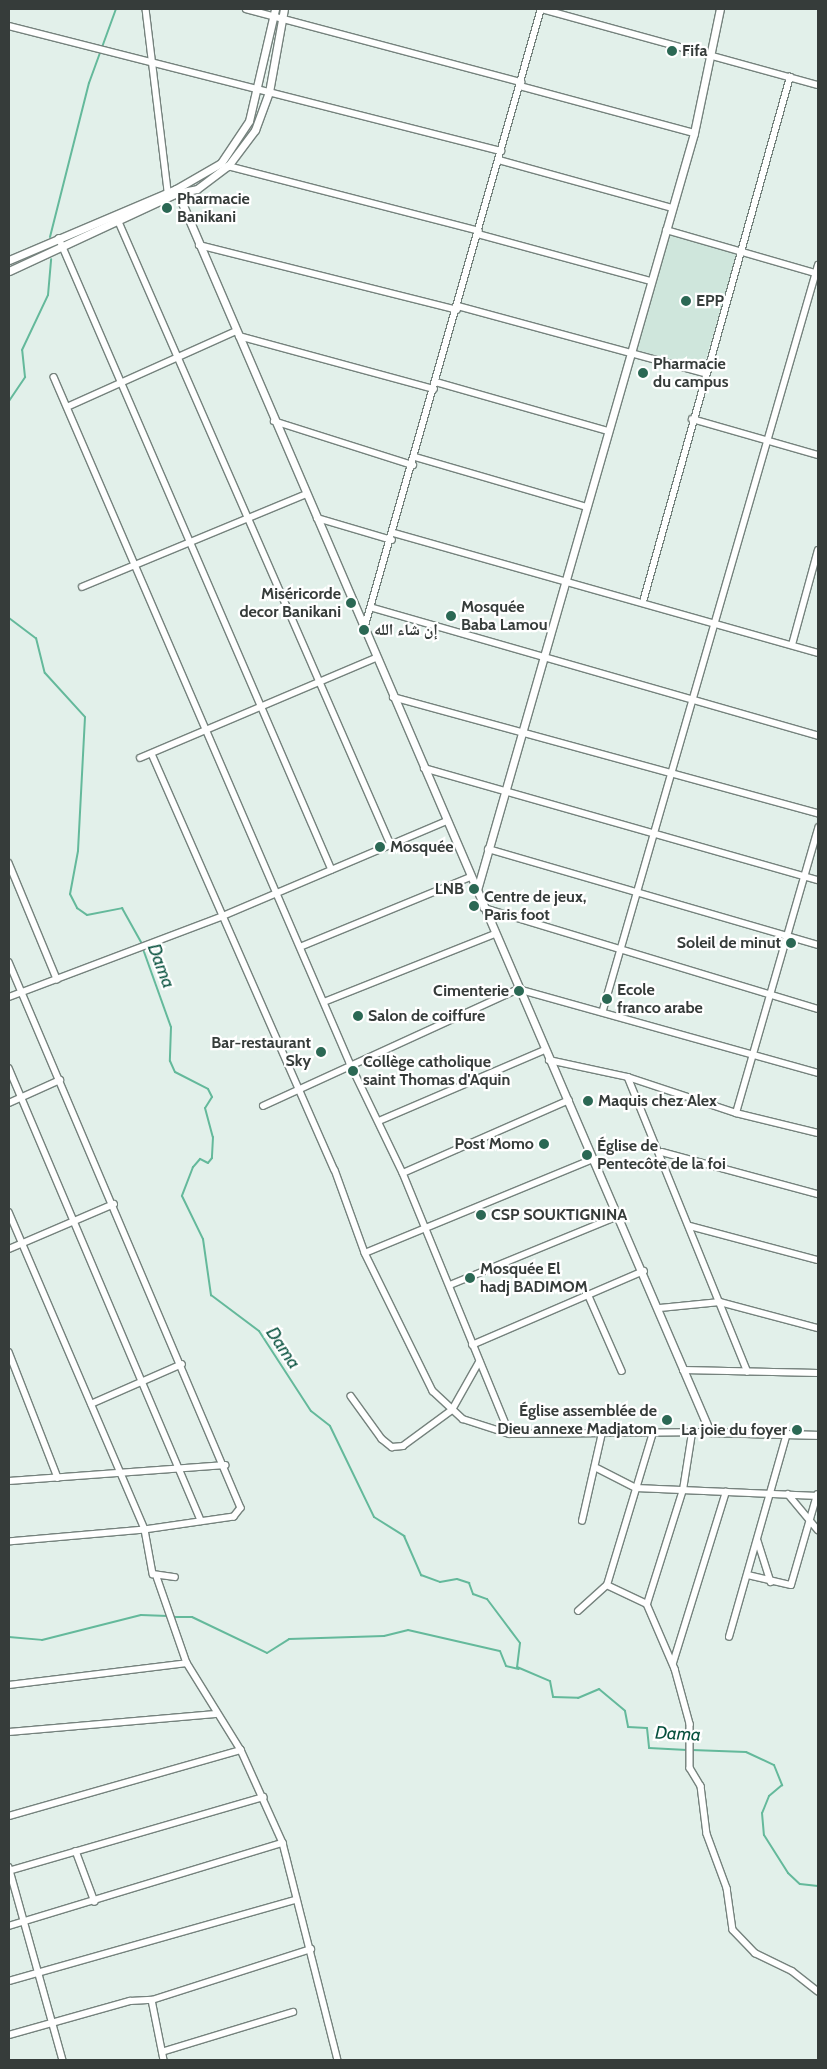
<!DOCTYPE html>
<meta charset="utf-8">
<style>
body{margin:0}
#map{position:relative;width:827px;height:2069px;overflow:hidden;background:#e2f0ea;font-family:Cabin,"Noto Naskh Arabic",sans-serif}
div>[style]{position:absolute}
.built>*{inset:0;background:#cfe6dc}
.stream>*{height:2px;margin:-1px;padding:0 1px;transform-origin:1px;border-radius:1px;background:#64b99b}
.roads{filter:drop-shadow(1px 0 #75827d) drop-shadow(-1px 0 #75827d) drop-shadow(0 1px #75827d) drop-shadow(0 -1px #75827d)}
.minor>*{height:5.5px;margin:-2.75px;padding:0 2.75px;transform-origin:2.75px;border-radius:2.75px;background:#fff}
.tertiary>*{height:7px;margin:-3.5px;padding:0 3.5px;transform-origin:3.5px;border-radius:3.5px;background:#fff}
.dots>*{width:14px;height:14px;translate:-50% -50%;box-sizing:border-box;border:2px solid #fff;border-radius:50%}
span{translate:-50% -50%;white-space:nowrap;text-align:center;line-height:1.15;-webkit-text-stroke:4.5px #fff;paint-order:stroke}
.poi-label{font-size:16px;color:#363c3a;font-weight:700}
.left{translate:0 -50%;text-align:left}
.right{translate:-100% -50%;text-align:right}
.water-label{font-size:18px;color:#06503d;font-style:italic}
.frame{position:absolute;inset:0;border:10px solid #363c3a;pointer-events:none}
</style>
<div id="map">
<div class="built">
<div style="clip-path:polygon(668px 234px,737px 253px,703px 369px,634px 349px)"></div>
</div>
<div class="stream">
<div style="left:50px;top:237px;width:159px;rotate:-75.8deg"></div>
<div style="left:89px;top:83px;width:79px;rotate:-70deg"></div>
<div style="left:9px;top:401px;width:29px;rotate:-56deg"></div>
<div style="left:25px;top:377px;width:27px;rotate:-96deg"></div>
<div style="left:22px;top:350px;width:61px;rotate:-64.7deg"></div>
<div style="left:48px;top:295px;width:36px;rotate:-85deg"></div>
<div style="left:9px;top:618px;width:34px;rotate:37deg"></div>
<div style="left:36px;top:638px;width:36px;rotate:76deg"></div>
<div style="left:45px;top:673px;width:59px;rotate:47.7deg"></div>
<div style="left:85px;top:717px;width:134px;rotate:93deg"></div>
<div style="left:78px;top:851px;width:44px;rotate:100.5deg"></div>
<div style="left:70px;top:894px;width:16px;rotate:63deg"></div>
<div style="left:77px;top:908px;width:12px;rotate:35deg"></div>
<div style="left:87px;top:915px;width:36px;rotate:-11deg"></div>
<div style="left:122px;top:908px;width:41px;rotate:60.9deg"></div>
<div style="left:143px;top:949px;width:83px;rotate:70.3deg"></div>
<div style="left:171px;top:1027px;width:34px;rotate:92deg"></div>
<div style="left:170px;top:1061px;width:12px;rotate:66deg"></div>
<div style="left:175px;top:1072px;width:37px;rotate:27deg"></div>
<div style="left:208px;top:1089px;width:9px;rotate:63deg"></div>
<div style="left:212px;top:1097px;width:13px;rotate:122deg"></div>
<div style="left:205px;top:1108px;width:30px;rotate:75deg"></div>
<div style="left:213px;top:1137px;width:21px;rotate:93deg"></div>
<div style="left:212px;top:1158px;width:6px;rotate:129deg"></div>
<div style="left:208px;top:1163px;width:9px;rotate:-153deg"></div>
<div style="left:200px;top:1159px;width:11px;rotate:131deg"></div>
<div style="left:193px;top:1167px;width:31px;rotate:111deg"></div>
<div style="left:182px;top:1196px;width:48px;rotate:64deg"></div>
<div style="left:203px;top:1239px;width:57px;rotate:81.9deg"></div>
<div style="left:211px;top:1295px;width:60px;rotate:36.9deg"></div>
<div style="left:259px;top:1331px;width:95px;rotate:57deg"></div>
<div style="left:311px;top:1411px;width:24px;rotate:38deg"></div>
<div style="left:330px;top:1426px;width:101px;rotate:64.2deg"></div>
<div style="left:374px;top:1517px;width:36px;rotate:32deg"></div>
<div style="left:404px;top:1536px;width:43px;rotate:66.4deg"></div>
<div style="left:421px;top:1575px;width:20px;rotate:20deg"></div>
<div style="left:440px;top:1582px;width:17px;rotate:-10deg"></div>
<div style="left:457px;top:1579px;width:13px;rotate:18deg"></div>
<div style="left:469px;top:1583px;width:12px;rotate:70deg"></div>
<div style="left:473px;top:1594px;width:15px;rotate:20deg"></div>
<div style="left:487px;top:1599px;width:55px;rotate:53.1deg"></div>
<div style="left:520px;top:1643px;width:24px;rotate:97deg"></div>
<div style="left:517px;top:1667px;width:36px;rotate:23deg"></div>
<div style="left:550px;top:1681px;width:16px;rotate:79deg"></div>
<div style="left:553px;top:1697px;width:25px;rotate:2deg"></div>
<div style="left:578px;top:1698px;width:23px;rotate:-23deg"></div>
<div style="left:599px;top:1689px;width:34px;rotate:40deg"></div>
<div style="left:625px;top:1711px;width:16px;rotate:79deg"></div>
<div style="left:628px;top:1727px;width:19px;rotate:3deg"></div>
<div style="left:647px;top:1728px;width:20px;rotate:84deg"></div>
<div style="left:649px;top:1748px;width:38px;rotate:3deg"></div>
<div style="left:173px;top:1617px;width:19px"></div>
<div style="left:192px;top:1617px;width:83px;rotate:25.6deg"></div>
<div style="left:267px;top:1653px;width:26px;rotate:-32deg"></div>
<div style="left:289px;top:1639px;width:95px;rotate:-1.8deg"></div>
<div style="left:384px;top:1636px;width:25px;rotate:-14deg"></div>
<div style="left:408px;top:1630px;width:94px;rotate:12.9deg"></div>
<div style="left:500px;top:1651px;width:16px;rotate:68deg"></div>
<div style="left:506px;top:1666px;width:13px;rotate:13deg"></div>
<div style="left:9px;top:1637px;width:33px;rotate:5deg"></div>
<div style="left:42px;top:1640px;width:102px;rotate:-14.2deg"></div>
<div style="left:141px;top:1615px;width:27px;rotate:2deg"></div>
<div style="left:692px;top:1750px;width:54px;rotate:2.1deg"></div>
<div style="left:746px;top:1752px;width:31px;rotate:25deg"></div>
<div style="left:774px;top:1765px;width:22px;rotate:68deg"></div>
<div style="left:782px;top:1785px;width:17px;rotate:140deg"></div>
<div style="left:769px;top:1796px;width:18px;rotate:112deg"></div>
<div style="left:762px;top:1813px;width:22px;rotate:85deg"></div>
<div style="left:764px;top:1835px;width:45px;rotate:57.7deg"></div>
<div style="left:788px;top:1873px;width:16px;rotate:43deg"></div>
<div style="left:800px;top:1884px;width:18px;rotate:6deg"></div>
</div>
<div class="roads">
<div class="minor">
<div style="left:146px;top:9px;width:184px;rotate:83.1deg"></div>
<div style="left:246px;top:9px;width:285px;rotate:14.9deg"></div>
<div style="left:542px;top:9px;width:286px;rotate:15.4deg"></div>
<div style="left:9px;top:26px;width:508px;rotate:14.26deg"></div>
<div style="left:520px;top:86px;width:180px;rotate:15.1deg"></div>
<div style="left:499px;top:160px;width:180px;rotate:15.5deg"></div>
<div style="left:228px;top:166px;width:259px;rotate:14.5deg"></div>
<div style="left:119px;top:222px;width:680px;rotate:66.41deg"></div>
<div style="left:666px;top:230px;width:158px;rotate:16.1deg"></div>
<div style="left:478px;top:234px;width:179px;rotate:15.2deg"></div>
<div style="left:59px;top:238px;width:688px;rotate:66.64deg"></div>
<div style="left:199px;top:245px;width:266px;rotate:14.1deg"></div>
<div style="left:458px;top:306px;width:256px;rotate:15.2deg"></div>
<div style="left:239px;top:336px;width:202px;rotate:15.2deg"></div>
<div style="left:54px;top:377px;width:747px;rotate:66.66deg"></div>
<div style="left:350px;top:1063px;width:122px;rotate:64.3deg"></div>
<div style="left:403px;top:1173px;width:282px;rotate:67.7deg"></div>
<div style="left:436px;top:382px;width:179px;rotate:15.9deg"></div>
<div style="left:67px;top:407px;width:185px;rotate:-24.2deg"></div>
<div style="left:692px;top:419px;width:131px;rotate:15.9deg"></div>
<div style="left:274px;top:421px;width:146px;rotate:17.6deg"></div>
<div style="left:415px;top:457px;width:179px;rotate:16.2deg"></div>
<div style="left:317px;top:518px;width:78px;rotate:16.3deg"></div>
<div style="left:394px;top:533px;width:441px;rotate:15.8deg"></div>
<div style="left:82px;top:587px;width:243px;rotate:-22.5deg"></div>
<div style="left:643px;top:602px;width:545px;rotate:-74.36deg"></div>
<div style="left:373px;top:608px;width:463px;rotate:16deg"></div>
<div style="left:364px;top:629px;width:645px;rotate:-74.07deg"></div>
<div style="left:792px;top:645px;width:98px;rotate:-74.7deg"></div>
<div style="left:393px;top:697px;width:441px;rotate:15.3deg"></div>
<div style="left:152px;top:754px;width:454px;rotate:66.3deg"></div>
<div style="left:335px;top:1170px;width:88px;rotate:70.1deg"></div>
<div style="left:365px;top:1253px;width:154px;rotate:63.8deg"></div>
<div style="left:433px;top:1391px;width:41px;rotate:43deg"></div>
<div style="left:463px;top:1419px;width:49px;rotate:17.7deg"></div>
<div style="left:510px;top:1434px;width:200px;rotate:-0.6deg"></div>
<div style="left:140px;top:758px;width:256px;rotate:-23deg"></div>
<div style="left:424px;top:768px;width:410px;rotate:15.9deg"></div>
<div style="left:488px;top:849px;width:344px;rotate:16.2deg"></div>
<div style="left:9px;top:863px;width:126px;rotate:67.5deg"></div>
<div style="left:484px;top:908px;width:349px;rotate:16.8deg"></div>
<div style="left:300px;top:947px;width:185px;rotate:-22.3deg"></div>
<div style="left:9px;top:962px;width:593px;rotate:66.98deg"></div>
<div style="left:241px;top:1508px;width:11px;rotate:128deg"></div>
<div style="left:234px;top:1517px;width:90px;rotate:171.7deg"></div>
<div style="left:145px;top:1530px;width:137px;rotate:175deg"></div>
<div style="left:9px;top:997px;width:229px;rotate:-20.7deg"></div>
<div style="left:223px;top:916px;width:243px;rotate:-23deg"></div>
<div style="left:324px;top:1002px;width:184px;rotate:-21.7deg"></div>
<div style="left:603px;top:1010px;width:775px;rotate:-73.9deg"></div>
<div style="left:549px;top:1060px;width:81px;rotate:12.1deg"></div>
<div style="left:628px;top:1077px;width:114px;rotate:18.4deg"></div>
<div style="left:736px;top:1113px;width:84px;rotate:13.7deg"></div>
<div style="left:9px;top:1068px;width:492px;rotate:67deg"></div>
<div style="left:628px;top:1077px;width:318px;rotate:67.9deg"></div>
<div style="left:9px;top:1103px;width:56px;rotate:-24.3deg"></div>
<div style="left:263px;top:1106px;width:281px;rotate:-24.6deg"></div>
<div style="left:518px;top:989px;width:312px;rotate:15.6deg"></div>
<div style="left:736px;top:1113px;width:297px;rotate:-73.9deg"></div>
<div style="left:379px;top:1121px;width:181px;rotate:-23.2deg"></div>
<div style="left:662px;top:1152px;width:162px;rotate:15.1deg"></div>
<div style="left:403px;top:1173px;width:181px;rotate:-23.7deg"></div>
<div style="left:9px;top:1212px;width:346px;rotate:66.8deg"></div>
<div style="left:145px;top:1530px;width:45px;rotate:79.7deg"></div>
<div style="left:153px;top:1574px;width:22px;rotate:8deg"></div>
<div style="left:690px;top:1226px;width:132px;rotate:14.9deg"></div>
<div style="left:9px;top:1249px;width:114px;rotate:-23.2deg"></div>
<div style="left:365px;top:1253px;width:247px;rotate:-22.4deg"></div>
<div style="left:450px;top:1285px;width:182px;rotate:-22.3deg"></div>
<div style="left:588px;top:1294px;width:84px;rotate:66.2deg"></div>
<div style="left:660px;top:1308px;width:60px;rotate:-5.7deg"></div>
<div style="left:720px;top:1302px;width:101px;rotate:14.9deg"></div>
<div style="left:472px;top:1345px;width:187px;rotate:-23.3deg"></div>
<div style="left:9px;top:1352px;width:135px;rotate:68.7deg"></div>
<div style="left:683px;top:1370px;width:135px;rotate:1.3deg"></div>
<div style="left:351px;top:1396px;width:53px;rotate:54.2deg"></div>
<div style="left:382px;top:1439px;width:13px;rotate:39deg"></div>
<div style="left:392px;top:1447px;width:11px;rotate:-5deg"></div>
<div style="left:403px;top:1446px;width:61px;rotate:-36.3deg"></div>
<div style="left:452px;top:1410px;width:55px;rotate:-60.6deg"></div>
<div style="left:91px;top:1404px;width:99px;rotate:-23.7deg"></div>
<div style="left:597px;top:1468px;width:44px;rotate:27.1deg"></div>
<div style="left:636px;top:1488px;width:182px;rotate:2.5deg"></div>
<div style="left:9px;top:1481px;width:217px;rotate:-4.2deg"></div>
<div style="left:788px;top:1494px;width:47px;rotate:50.2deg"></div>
<div style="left:582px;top:1521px;width:90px;rotate:-77.2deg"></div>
<div style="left:758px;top:1541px;width:43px;rotate:72.4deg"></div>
<div style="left:748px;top:1575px;width:44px;rotate:13.1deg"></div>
<div style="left:791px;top:1585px;width:94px;rotate:-73.9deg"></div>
<div style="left:157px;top:1577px;width:91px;rotate:70.8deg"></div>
<div style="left:187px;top:1663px;width:102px;rotate:58.2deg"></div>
<div style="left:241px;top:1750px;width:102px;rotate:65.7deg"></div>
<div style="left:283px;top:1843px;width:224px;rotate:75.8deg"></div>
<div style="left:607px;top:1585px;width:44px;rotate:25.4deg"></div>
<div style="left:647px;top:1604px;width:71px;rotate:66.7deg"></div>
<div style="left:675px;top:1669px;width:57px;rotate:74.7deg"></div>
<div style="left:690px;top:1724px;width:44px;rotate:90deg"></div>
<div style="left:690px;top:1768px;width:21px;rotate:59deg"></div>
<div style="left:701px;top:1786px;width:48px;rotate:82.9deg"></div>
<div style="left:707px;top:1834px;width:58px;rotate:69.7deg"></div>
<div style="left:727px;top:1888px;width:42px;rotate:81.9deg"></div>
<div style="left:733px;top:1930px;width:32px;rotate:46deg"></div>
<div style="left:755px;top:1953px;width:41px;rotate:25.9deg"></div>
<div style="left:792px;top:1971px;width:33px;rotate:38deg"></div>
<div style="left:647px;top:1604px;width:120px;rotate:-72.5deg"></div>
<div style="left:683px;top:1490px;width:58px;rotate:-81deg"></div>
<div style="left:578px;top:1611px;width:39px;rotate:-42deg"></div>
<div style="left:607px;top:1585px;width:159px;rotate:-73.2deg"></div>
<div style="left:729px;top:1637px;width:211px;rotate:-74.1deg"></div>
<div style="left:673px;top:1663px;width:179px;rotate:-72.8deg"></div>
<div style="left:9px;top:1685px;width:179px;rotate:-7deg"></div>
<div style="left:9px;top:1732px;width:207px;rotate:-5deg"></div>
<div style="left:9px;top:1816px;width:241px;rotate:-15.9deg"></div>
<div style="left:76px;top:1851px;width:54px;rotate:69.6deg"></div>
<div style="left:9px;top:1867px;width:200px;rotate:74.4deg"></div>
<div style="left:9px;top:1871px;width:265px;rotate:-16.2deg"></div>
<div style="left:9px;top:1926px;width:286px;rotate:-16.9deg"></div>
<div style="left:9px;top:1981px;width:298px;rotate:-15.8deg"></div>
<div style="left:152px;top:2000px;width:61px;rotate:78.7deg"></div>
<div style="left:9px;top:2035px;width:126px;rotate:-15.7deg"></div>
<div style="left:130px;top:2001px;width:22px;rotate:-3deg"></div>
<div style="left:152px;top:2000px;width:167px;rotate:-17.8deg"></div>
<div style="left:162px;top:2052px;width:137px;rotate:-17deg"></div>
</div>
<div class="tertiary">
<div style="left:176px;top:189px;width:1353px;rotate:66.75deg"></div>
<div style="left:710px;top:1432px;width:108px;rotate:1.6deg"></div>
<div style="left:9px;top:260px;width:181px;rotate:-23deg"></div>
<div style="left:176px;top:189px;width:52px;rotate:-30deg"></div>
<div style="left:221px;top:163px;width:50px;rotate:-56.3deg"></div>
<div style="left:249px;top:121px;width:115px;rotate:-76.9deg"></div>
<div style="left:9px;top:271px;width:185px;rotate:-24.9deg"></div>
<div style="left:177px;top:193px;width:20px;rotate:-11deg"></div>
<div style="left:197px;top:189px;width:39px;rotate:-37deg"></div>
<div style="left:228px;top:166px;width:45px;rotate:-53.1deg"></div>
<div style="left:255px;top:130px;width:40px;rotate:-69.8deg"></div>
<div style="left:269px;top:92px;width:84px;rotate:-79.8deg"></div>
<div style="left:477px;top:890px;width:787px;rotate:-74deg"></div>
<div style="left:694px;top:133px;width:127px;rotate:-78.2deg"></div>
</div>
</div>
<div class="dots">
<div style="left:672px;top:51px;background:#2b6854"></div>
<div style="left:167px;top:208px;background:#2b6854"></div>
<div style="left:686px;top:301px;background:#2b6854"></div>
<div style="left:643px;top:373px;background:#2b6854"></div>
<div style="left:351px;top:603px;background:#2b6854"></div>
<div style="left:451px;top:616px;background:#2b6854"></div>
<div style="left:364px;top:630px;background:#2b6854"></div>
<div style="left:380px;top:847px;background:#2b6854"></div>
<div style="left:474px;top:889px;background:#2b6854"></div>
<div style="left:474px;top:906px;background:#2b6854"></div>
<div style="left:791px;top:943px;background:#2b6854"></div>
<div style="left:519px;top:991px;background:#2b6854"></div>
<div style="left:607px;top:999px;background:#2b6854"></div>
<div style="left:358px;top:1016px;background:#2b6854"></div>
<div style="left:321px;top:1052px;background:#2b6854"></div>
<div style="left:353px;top:1071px;background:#2b6854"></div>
<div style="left:588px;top:1101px;background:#2b6854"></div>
<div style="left:544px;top:1144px;background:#2b6854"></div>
<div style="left:587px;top:1155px;background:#2b6854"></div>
<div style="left:481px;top:1215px;background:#2b6854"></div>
<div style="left:470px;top:1278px;background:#2b6854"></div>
<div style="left:667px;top:1420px;background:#2b6854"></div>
<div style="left:797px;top:1430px;background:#2b6854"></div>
</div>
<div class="poi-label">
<span class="left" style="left:682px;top:51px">Fifa</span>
<span class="left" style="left:177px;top:208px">Pharmacie<br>Banikani</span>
<span class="left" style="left:696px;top:301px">EPP</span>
<span class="left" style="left:653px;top:373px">Pharmacie<br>du campus</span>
<span class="right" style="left:341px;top:603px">Miséricorde<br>decor Banikani</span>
<span class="left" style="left:461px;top:616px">Mosquée<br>Baba Lamou</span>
<span class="left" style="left:374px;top:630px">إن شاء الله</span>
<span class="left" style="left:390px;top:847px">Mosquée</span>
<span class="right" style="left:464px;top:889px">LNB</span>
<span class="left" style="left:484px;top:906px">Centre de jeux,<br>Paris foot</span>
<span class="right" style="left:781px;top:943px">Soleil de minut</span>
<span class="left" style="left:617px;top:999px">Ecole<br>franco arabe</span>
<span class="right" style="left:509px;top:991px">Cimenterie</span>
<span class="left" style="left:368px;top:1016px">Salon de coiffure</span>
<span class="right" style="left:311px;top:1052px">Bar-restaurant<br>Sky</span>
<span class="left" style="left:363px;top:1071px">Collège catholique<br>saint Thomas d'Aquin</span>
<span class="left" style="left:598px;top:1101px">Maquis chez Alex</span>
<span class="right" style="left:534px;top:1144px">Post Momo</span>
<span class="left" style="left:597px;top:1155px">Église de<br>Pentecôte de la foi</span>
<span class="left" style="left:491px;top:1215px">CSP SOUKTIGNINA</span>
<span class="left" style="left:480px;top:1278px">Mosquée El<br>hadj BADIMOM</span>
<span class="right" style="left:657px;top:1420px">Église assemblée de<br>Dieu annexe Madjatom</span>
<span class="right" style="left:787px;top:1430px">La joie du foyer</span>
</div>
<div class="water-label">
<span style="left:161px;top:966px;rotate:69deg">Dama</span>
<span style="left:283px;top:1348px;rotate:56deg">Dama</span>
<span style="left:678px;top:1734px;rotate:3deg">Dama</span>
</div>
<div class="frame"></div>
</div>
